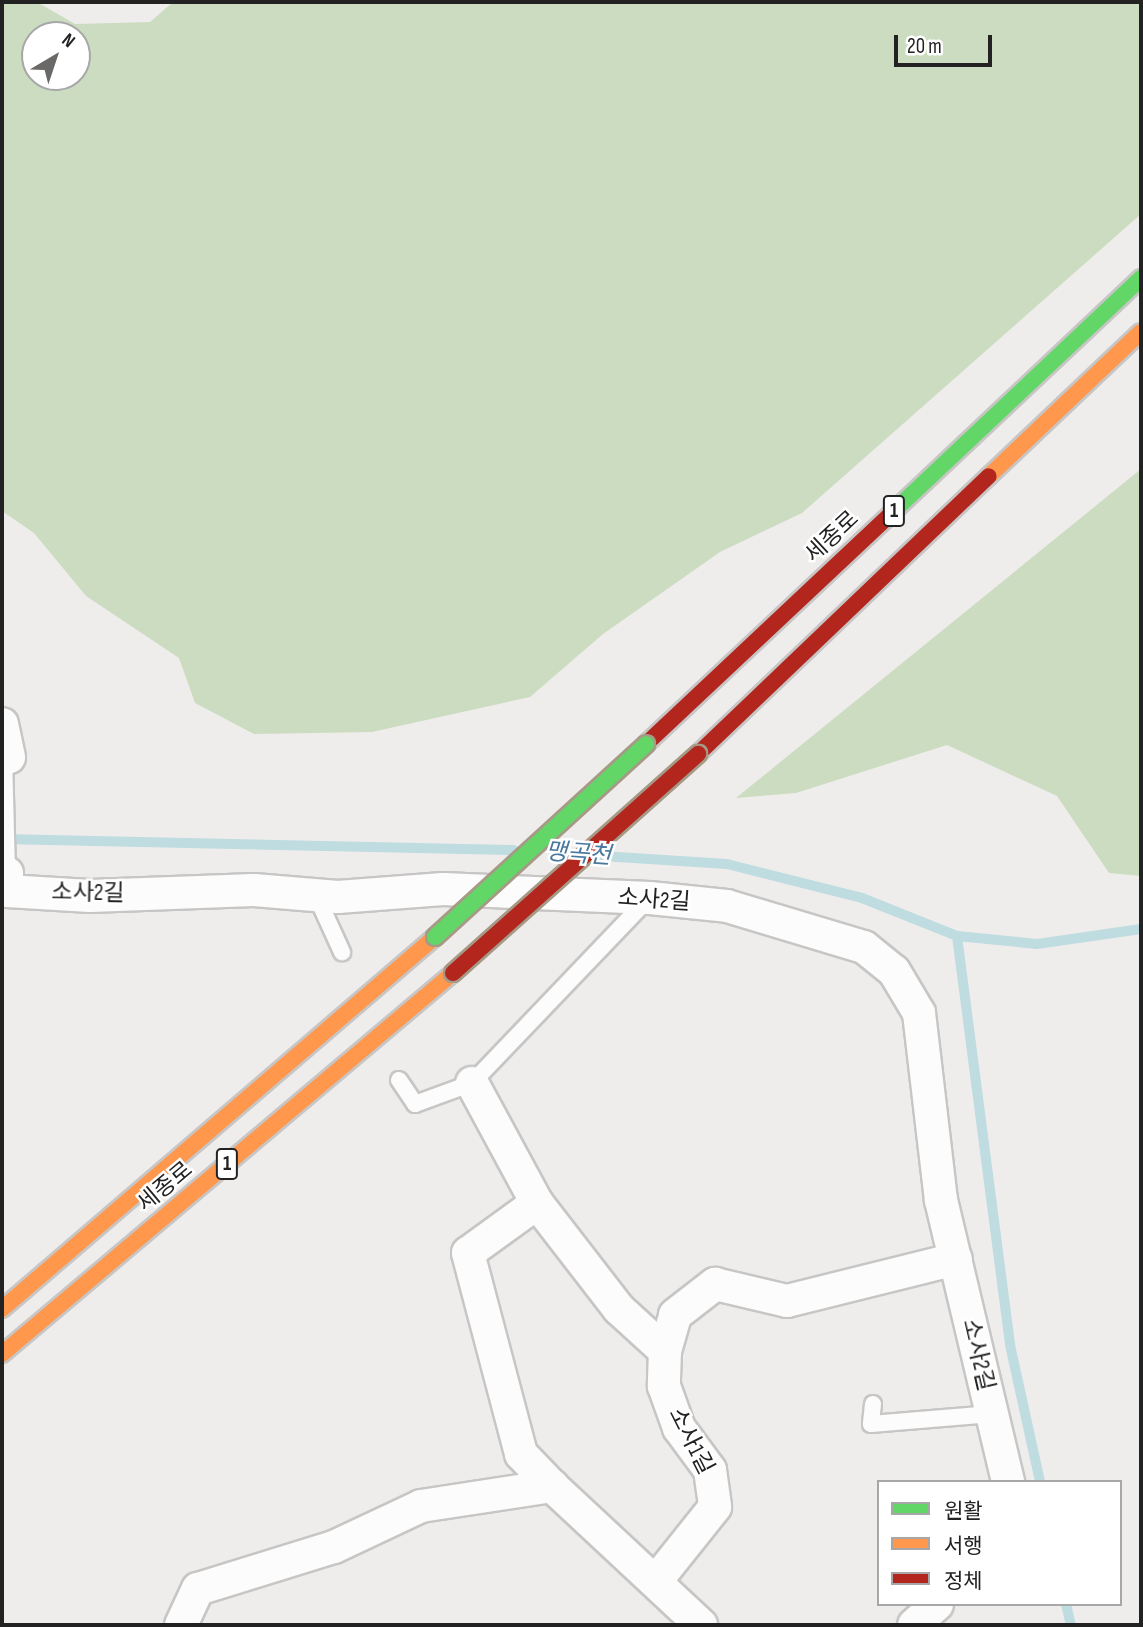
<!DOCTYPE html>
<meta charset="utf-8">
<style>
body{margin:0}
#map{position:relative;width:1143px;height:1627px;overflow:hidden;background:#efedeb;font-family:"Sofia Sans Condensed","Noto Sans KR",sans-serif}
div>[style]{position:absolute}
.forest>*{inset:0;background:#ccdcc1}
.stream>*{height:10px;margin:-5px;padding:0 5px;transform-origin:5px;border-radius:5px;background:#bfdce1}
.roads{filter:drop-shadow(2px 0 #c7c6c5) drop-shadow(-2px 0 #c7c6c5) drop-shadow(0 2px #c7c6c5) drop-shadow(0 -2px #c7c6c5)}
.lane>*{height:16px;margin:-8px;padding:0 8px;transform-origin:8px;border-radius:8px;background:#fdfcfc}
.street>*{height:32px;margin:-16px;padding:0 16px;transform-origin:16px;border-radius:16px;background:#fdfcfc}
.fast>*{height:16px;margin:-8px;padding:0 8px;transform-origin:8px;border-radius:8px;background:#63d668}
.slow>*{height:16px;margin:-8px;padding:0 8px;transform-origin:8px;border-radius:8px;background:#ff974d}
.jam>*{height:16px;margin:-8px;padding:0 8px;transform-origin:8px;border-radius:8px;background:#b3261e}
.bridges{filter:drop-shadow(2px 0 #a69a87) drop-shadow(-2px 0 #a69a87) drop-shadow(0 2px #a69a87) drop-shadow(0 -2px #a69a87)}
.fast-bridge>*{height:16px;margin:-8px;padding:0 8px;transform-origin:8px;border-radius:8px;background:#63d668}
.jam-bridge>*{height:16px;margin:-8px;padding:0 8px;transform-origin:8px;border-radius:8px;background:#b3261e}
span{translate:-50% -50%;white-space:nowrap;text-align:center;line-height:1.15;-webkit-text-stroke:5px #fff;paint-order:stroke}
.shield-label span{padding:2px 5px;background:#fff;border:2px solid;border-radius:5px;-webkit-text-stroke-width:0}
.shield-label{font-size:21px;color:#222;font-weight:700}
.street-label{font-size:23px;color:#222}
.water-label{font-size:24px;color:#4a799f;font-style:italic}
.frame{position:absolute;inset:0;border:4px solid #222;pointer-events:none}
.legend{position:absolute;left:877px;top:1480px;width:245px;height:126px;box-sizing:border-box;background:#fff;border:2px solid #a7a7a7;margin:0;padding:9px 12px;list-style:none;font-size:21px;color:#222}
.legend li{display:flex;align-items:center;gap:14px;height:35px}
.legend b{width:35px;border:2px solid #a7a7a7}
.north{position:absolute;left:21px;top:21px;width:70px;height:70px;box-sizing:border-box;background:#fff;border:2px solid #a7a7a7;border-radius:50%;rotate:39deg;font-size:19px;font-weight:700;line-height:28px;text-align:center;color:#222}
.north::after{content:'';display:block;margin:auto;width:24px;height:32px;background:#6a6968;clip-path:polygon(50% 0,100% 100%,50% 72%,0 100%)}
.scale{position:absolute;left:894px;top:35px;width:98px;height:32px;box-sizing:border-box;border:4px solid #222;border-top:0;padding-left:9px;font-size:21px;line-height:24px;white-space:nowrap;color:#222;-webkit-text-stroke:5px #fff;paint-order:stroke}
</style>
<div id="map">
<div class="forest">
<div style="clip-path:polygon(evenodd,2px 2px,37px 2px,75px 24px,150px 22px,173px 2px,1141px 2px,1141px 214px,802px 513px,720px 552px,603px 634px,530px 697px,372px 732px,254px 734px,195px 703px,179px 658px,86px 596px,34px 533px,2px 511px,2px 2px,35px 35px,77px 35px,77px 77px,35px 77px,35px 35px)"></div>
<div style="clip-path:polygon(1141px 469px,1141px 876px,1109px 873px,1057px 796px,947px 745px,796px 793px,736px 798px)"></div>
</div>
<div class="stream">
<div style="left:2px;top:839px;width:512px;rotate:1.23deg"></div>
<div style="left:602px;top:856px;width:125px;rotate:3.7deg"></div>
<div style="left:727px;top:864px;width:139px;rotate:14.1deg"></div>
<div style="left:862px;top:898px;width:102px;rotate:21.8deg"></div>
<div style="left:957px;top:936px;width:80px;rotate:5.7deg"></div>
<div style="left:1037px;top:944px;width:105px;rotate:-8.2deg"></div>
<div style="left:957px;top:936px;width:412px;rotate:82.6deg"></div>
<div style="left:1010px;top:1345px;width:140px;rotate:77.6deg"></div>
<div style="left:1066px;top:1604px;width:22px;rotate:77deg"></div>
</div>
<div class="roads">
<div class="lane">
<div style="left:4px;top:757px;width:116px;rotate:88.5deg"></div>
<div style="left:316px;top:895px;width:63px;rotate:65.5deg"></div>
<div style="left:399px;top:1080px;width:29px;rotate:56deg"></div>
<div style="left:415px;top:1104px;width:61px;rotate:-20.2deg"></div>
<div style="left:472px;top:1083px;width:255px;rotate:-46.3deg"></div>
<div style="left:873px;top:1404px;width:20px;rotate:96deg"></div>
<div style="left:871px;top:1424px;width:121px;rotate:-4.7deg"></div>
</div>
<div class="street">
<div style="left:2px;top:724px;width:34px;rotate:78deg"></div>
<div style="left:7px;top:873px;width:18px;rotate:90deg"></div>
<div style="left:7px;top:891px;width:83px;rotate:3.4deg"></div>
<div style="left:90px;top:896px;width:164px;rotate:-2.1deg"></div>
<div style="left:254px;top:890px;width:84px;rotate:4.8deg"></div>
<div style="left:338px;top:897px;width:105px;rotate:-4.4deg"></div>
<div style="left:443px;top:889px;width:207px;rotate:2.5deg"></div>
<div style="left:650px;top:898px;width:77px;rotate:5.9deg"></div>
<div style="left:727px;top:906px;width:143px;rotate:16.7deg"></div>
<div style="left:864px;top:947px;width:38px;rotate:39deg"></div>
<div style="left:894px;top:971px;width:49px;rotate:59.2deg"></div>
<div style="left:919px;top:1013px;width:188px;rotate:83.3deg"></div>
<div style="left:941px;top:1200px;width:290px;rotate:76.6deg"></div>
<div style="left:472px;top:1083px;width:136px;rotate:61.6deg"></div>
<div style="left:537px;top:1203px;width:134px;rotate:52.3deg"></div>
<div style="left:619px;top:1309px;width:62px;rotate:42.4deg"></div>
<div style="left:665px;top:1351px;width:35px;rotate:92deg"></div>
<div style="left:664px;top:1386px;width:45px;rotate:70.3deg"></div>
<div style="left:679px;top:1428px;width:52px;rotate:53.6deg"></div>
<div style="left:710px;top:1470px;width:37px;rotate:82deg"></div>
<div style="left:715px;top:1507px;width:95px;rotate:128.6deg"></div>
<div style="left:537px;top:1203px;width:85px;rotate:144.1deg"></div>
<div style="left:468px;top:1253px;width:208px;rotate:75.2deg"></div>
<div style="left:521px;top:1454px;width:45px;rotate:45.9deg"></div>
<div style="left:665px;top:1351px;width:37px;rotate:-74deg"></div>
<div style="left:675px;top:1315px;width:51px;rotate:-37.8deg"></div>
<div style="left:715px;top:1284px;width:74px;rotate:13.3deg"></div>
<div style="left:787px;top:1301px;width:174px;rotate:-14deg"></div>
<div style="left:181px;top:1625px;width:40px;rotate:-65deg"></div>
<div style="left:198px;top:1589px;width:142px;rotate:-17.2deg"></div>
<div style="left:334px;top:1547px;width:96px;rotate:-25.2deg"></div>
<div style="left:421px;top:1506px;width:133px;rotate:-8.7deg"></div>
<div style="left:552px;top:1486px;width:204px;rotate:43deg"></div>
<div style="left:914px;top:1625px;width:31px;rotate:-42deg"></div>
</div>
<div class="fast">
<div style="left:896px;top:509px;width:337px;rotate:-43.3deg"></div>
</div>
<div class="slow">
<div style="left:989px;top:476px;width:209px;rotate:-43.5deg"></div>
<div style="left:2px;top:1309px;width:571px;rotate:-40.67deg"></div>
<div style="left:2px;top:1354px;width:590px;rotate:-40.19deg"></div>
</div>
<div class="jam">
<div style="left:646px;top:744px;width:343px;rotate:-43.2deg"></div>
<div style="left:698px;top:754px;width:402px;rotate:-43.7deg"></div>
</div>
</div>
<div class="bridges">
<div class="fast-bridge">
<div style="left:435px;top:937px;width:286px;rotate:-42.4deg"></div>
</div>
<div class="jam-bridge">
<div style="left:453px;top:973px;width:329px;rotate:-41.8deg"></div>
</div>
</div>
<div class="shield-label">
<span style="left:894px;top:511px">1</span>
<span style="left:227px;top:1164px">1</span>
</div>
<div class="street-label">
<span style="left:832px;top:537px;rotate:-43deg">세종로</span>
<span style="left:88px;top:893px;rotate:1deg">소사2길</span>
<span style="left:654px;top:900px;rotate:4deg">소사2길</span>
<span style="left:165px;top:1187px;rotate:-40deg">세종로</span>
<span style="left:978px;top:1355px;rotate:77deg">소사2길</span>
<span style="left:691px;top:1441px;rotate:63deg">소사1길</span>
</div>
<div class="water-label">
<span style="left:578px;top:854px;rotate:4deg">맹곡천</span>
</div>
<div class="frame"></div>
<ul class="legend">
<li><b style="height:9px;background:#63d668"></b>원활</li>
<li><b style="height:9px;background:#ff974d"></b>서행</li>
<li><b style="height:9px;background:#b3261e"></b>정체</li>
</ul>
<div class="north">N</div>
<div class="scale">20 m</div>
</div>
